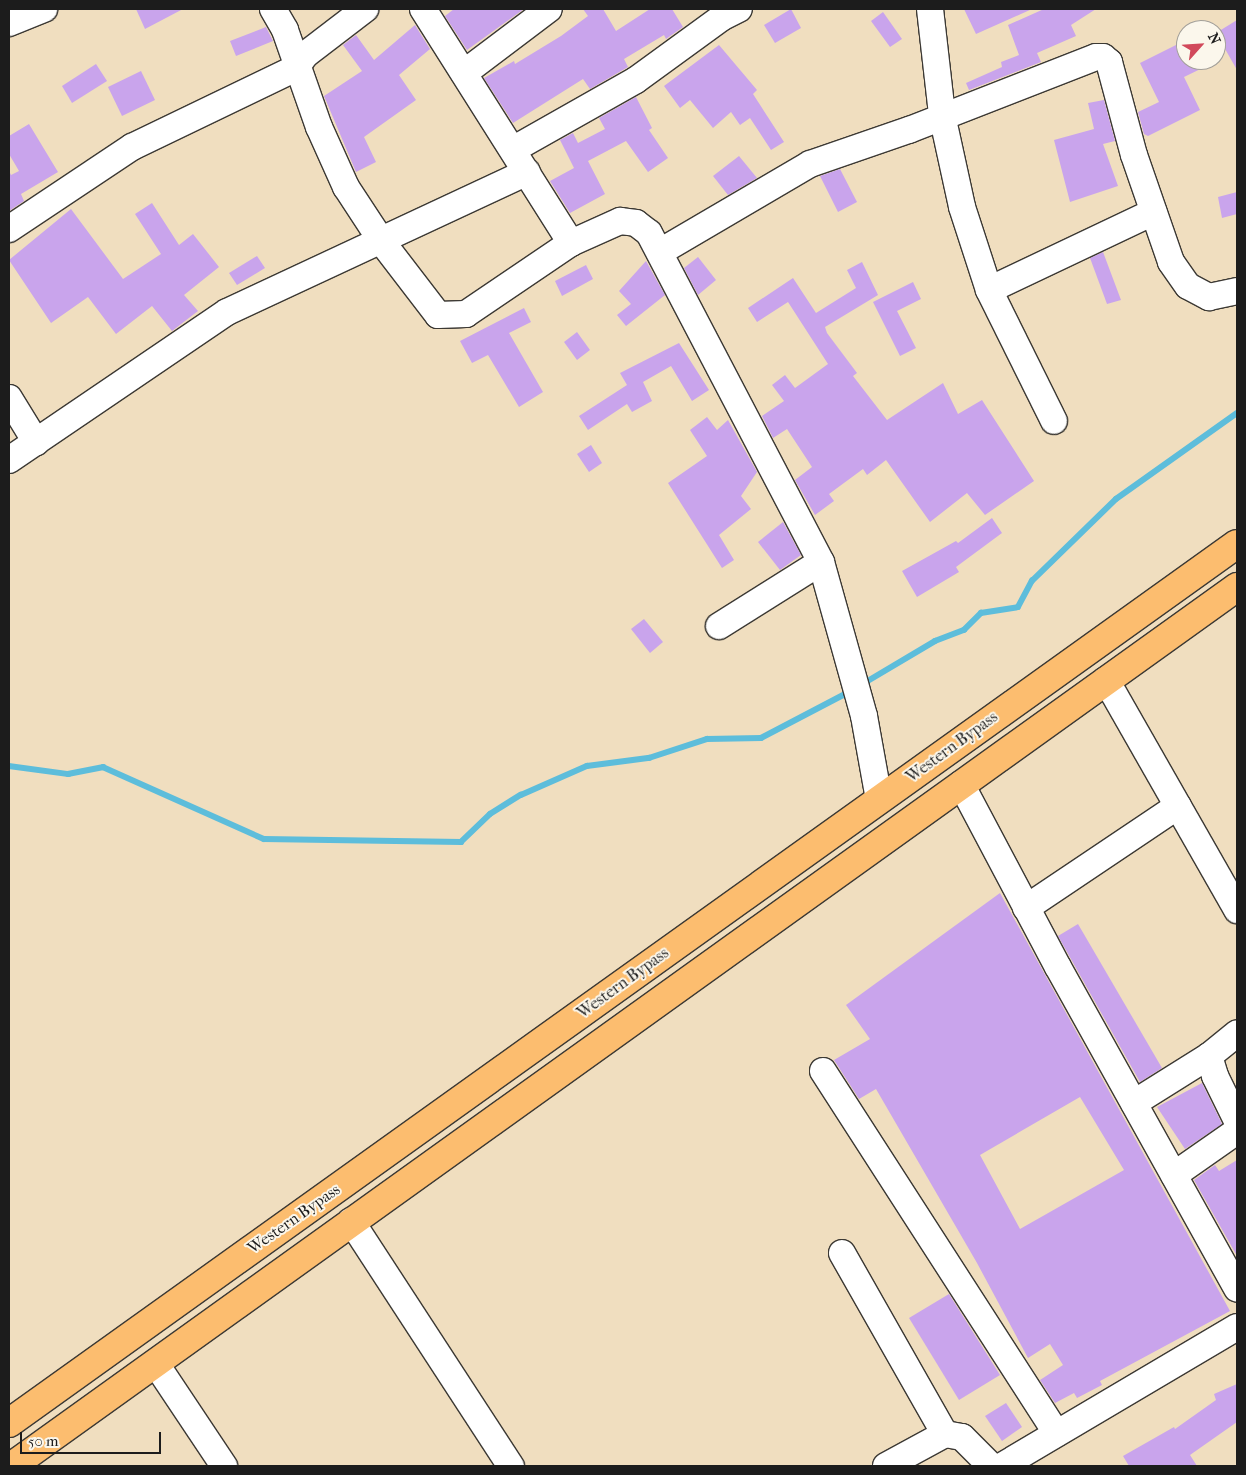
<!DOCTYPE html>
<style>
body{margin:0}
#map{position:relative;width:1246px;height:1475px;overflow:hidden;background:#f0debf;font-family:"IM FELL French Canon",serif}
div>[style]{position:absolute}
.stream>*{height:5.5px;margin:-2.75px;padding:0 2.75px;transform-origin:2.75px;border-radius:2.75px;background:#5dbddb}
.building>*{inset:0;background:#c9a4ec}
.roads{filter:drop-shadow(1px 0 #3c3934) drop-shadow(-1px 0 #3c3934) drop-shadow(0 1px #3c3934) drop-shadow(0 -1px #3c3934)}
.minor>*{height:26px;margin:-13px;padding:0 13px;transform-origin:13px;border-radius:13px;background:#fff}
.major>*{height:28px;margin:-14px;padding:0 14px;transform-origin:14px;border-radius:14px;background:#fcbd6f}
span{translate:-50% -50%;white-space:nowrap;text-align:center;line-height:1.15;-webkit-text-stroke:4px #fbf7ec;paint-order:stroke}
.street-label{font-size:16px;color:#1c1c1c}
.frame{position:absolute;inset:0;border:10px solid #1c1c1c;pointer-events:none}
.north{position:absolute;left:1176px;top:20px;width:50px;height:50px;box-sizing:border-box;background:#fbf7ec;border:1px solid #a29f99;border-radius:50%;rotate:64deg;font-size:14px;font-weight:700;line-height:20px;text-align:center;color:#1c1c1c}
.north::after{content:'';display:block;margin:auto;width:18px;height:22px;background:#d1495b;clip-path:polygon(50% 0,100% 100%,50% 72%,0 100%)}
.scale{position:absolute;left:20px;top:1432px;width:141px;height:22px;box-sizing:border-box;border:2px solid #1c1c1c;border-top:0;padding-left:6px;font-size:15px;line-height:18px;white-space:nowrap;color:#1c1c1c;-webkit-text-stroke:4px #fbf7ec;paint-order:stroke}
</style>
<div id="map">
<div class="stream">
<div style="left:861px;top:685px;width:86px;rotate:-30.7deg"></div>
<div style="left:935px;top:641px;width:31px;rotate:-21deg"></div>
<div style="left:964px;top:630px;width:24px;rotate:-45deg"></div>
<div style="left:981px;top:613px;width:37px;rotate:-9deg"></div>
<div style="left:1018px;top:607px;width:30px;rotate:-62deg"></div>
<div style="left:1032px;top:581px;width:117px;rotate:-44.3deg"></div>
<div style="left:1116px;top:499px;width:148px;rotate:-35.4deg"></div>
<div style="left:9px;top:766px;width:60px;rotate:7.7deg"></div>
<div style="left:68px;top:774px;width:36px;rotate:-11deg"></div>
<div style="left:103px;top:767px;width:176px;rotate:24.1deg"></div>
<div style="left:264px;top:839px;width:197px;rotate:0.9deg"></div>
<div style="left:461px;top:842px;width:40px;rotate:-44deg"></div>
<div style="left:490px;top:814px;width:36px;rotate:-32deg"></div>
<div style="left:521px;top:795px;width:72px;rotate:-23.7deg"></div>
<div style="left:587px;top:766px;width:63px;rotate:-7.4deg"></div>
<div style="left:649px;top:758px;width:61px;rotate:-18.1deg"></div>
<div style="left:707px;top:739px;width:54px;rotate:-1.1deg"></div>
<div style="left:761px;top:738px;width:102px;rotate:-27.6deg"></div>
</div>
<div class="building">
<div style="clip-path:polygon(136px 9px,183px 9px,145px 29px)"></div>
<div style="clip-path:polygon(454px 9px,524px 9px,467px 50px,445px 16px)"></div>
<div style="clip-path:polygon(583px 9px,603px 9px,616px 31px,650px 9px,672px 9px,683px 27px,666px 39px,664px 35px,624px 59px,628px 67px,590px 89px,583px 79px,513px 123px,484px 78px,514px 61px,515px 64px,561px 36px,588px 16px)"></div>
<div style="clip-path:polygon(791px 9px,801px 28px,775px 43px,764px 25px)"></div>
<div style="clip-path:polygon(964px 9px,1032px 9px,976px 34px)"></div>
<div style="clip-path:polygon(1044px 9px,1096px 9px,1071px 25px,1076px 36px,1037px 53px,1041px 62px,969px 90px,966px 83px,1002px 67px,1001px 62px,1019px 55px,1008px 25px)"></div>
<div style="clip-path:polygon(883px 12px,902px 39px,890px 47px,871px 21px)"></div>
<div style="clip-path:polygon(1237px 20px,1237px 70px,1216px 33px)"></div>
<div style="clip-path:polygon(415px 25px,430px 49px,399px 75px,416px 100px,364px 137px,376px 162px,356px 172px,324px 96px,362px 71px,343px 45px,356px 35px,374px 60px)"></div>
<div style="clip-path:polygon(266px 27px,273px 41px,236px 56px,230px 41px)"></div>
<div style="clip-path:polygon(1186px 40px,1186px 60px,1219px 60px,1184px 77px,1200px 110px,1148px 136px,1144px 134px,1138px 112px,1159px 102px,1140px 63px)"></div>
<div style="clip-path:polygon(719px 45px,757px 90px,753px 94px,784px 142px,771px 150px,750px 118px,740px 125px,731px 112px,713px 128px,690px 100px,680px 108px,664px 86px)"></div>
<div style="clip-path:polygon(96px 64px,107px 81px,72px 103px,62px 86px)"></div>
<div style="clip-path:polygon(141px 71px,155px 100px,122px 116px,108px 87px)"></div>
<div style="clip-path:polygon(636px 97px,652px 128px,649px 130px,668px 158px,648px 172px,626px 141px,588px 161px,605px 194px,570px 213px,550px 181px,574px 168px,560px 140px,573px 133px,578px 143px,605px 129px,599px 118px)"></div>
<div style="clip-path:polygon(1104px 100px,1115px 141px,1103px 144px,1118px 186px,1070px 202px,1054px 140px,1094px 129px,1088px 103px)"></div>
<div style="clip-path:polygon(29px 124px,58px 172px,21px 194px,24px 201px,9px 211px,9px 171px,11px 175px,19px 171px,9px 154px,9px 136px)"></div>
<div style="clip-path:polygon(739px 156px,757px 178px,728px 195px,713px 176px)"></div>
<div style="clip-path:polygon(840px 169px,857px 202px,838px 212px,820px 176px)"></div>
<div style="clip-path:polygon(1237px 192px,1237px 214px,1222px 218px,1218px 197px)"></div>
<div style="clip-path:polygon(152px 203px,179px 245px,193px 234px,219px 267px,184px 295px,198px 311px,172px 331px,152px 306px,116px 334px,88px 297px,51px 323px,9px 260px,71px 209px,123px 279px,161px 254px,135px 214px)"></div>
<div style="clip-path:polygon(1103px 252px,1121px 300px,1107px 304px,1090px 258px)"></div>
<div style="clip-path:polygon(257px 256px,265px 268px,237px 285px,229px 273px)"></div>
<div style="clip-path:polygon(698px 257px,716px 280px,698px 295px,684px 268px)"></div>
<div style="clip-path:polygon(646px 261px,665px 295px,626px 326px,617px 315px,631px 304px,619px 291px)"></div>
<div style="clip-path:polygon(862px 262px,878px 295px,825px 327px,827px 333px,857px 373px,853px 376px,887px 420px,943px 383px,958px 414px,982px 400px,1034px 481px,985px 515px,967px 493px,930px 522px,886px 460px,867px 475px,863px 469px,829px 494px,834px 501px,815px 515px,795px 480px,812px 467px,787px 429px,773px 438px,762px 416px,784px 401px,772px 385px,785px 375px,795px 388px,828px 364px,788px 302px,757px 322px,748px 308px,793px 278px,816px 313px,856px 288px,847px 270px)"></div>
<div style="clip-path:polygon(586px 265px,593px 279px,562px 296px,555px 281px)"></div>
<div style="clip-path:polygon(913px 282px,921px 299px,897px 311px,916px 348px,900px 356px,873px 302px)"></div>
<div style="clip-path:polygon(524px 308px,531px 322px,509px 333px,543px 392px,519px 407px,488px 355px,472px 363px,460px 341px)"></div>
<div style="clip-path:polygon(577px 332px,590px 350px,577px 360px,564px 342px)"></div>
<div style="clip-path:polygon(679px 343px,709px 390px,692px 401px,671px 366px,643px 382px,652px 401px,632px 412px,627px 404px,588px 430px,579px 416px,627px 385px,620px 373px)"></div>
<div style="clip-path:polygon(707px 417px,717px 430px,728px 420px,757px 472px,741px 496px,751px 509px,719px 535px,734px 560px,722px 568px,668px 483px,707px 456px,690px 430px)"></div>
<div style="clip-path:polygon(591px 445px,602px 463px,589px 472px,577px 454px)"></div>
<div style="clip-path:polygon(992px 518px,1002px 533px,956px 567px,959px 572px,917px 597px,902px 571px,956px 541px,958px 543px)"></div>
<div style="clip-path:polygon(783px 522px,801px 555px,780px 570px,758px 542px)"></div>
<div style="clip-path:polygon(644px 619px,663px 642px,650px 653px,631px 629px)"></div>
<div style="clip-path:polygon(evenodd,1000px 893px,1230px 1311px,1100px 1381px,1102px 1385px,1077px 1398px,1074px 1393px,1055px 1403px,1040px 1380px,1063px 1365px,1050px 1344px,1028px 1358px,977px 1263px,876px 1089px,859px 1099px,834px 1060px,870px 1039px,846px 1005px,1000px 893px,1080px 1097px,1124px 1170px,1020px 1229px,980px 1155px,1080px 1097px)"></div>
<div style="clip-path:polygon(1078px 924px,1162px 1068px,1140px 1082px,1058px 936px)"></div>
<div style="clip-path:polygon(1202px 1083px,1222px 1124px,1185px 1149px,1157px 1107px)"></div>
<div style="clip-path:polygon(1237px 1160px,1237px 1256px,1194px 1180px,1215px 1165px,1219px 1171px)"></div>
<div style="clip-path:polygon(949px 1294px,1000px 1375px,959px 1400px,909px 1318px)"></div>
<div style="clip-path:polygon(1237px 1384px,1237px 1422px,1190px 1455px,1197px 1466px,1129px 1466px,1123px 1456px,1174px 1427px,1175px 1429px,1216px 1400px,1214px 1394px)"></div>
<div style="clip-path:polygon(1006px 1403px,1022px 1427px,1002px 1441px,985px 1416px)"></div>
</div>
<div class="roads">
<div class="minor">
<div style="left:273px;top:9px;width:24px;rotate:60deg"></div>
<div style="left:285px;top:30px;width:103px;rotate:70.7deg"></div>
<div style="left:319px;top:127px;width:66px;rotate:65.8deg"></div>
<div style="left:346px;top:187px;width:66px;rotate:56.8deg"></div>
<div style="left:382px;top:242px;width:92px;rotate:52.5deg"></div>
<div style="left:438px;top:315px;width:28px;rotate:-2deg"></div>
<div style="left:466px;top:314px;width:127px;rotate:-34.1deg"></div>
<div style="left:571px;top:243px;width:54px;rotate:-24.2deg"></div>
<div style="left:620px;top:221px;width:16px;rotate:7deg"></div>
<div style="left:636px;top:223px;width:16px;rotate:38deg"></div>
<div style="left:649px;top:233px;width:371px;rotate:62.4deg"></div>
<div style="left:821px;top:562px;width:160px;rotate:74.4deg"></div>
<div style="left:864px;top:716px;width:84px;rotate:79.8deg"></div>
<div style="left:423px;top:9px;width:277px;rotate:57.7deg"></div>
<div style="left:930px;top:9px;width:107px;rotate:83.5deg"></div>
<div style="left:942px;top:115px;width:94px;rotate:77.7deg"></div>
<div style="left:962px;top:207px;width:87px;rotate:72deg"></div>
<div style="left:989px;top:290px;width:146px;rotate:63.6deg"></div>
<div style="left:9px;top:23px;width:38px;rotate:-22deg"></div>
<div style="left:464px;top:73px;width:106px;rotate:-37deg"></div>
<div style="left:514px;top:149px;width:140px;rotate:-29.5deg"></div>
<div style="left:636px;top:80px;width:105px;rotate:-36.1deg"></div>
<div style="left:721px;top:18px;width:20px;rotate:-27deg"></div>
<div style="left:9px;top:229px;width:148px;rotate:-33.7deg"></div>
<div style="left:132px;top:147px;width:182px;rotate:-25.7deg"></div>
<div style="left:296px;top:68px;width:16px;rotate:-55deg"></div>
<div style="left:305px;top:55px;width:76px;rotate:-37.5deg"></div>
<div style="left:660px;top:252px;width:174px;rotate:-30.4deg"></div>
<div style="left:810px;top:164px;width:105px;rotate:-19deg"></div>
<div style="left:909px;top:130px;width:201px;rotate:-21.3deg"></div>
<div style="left:1096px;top:57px;width:7px"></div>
<div style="left:1103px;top:57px;width:8px;rotate:40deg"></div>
<div style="left:1109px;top:62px;width:96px;rotate:75deg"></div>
<div style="left:1134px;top:155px;width:113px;rotate:70.9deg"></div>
<div style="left:1171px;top:262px;width:29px;rotate:55deg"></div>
<div style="left:1188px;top:286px;width:24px;rotate:28deg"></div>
<div style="left:1209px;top:297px;width:29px;rotate:-12deg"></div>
<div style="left:989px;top:290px;width:182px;rotate:-25.4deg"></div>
<div style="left:9px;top:398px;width:52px;rotate:58.5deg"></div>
<div style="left:9px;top:460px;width:263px;rotate:-34.2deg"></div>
<div style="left:227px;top:312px;width:331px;rotate:-25deg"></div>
<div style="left:719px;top:626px;width:120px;rotate:-32.1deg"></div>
<div style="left:1106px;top:680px;width:265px;rotate:60.3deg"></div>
<div style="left:961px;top:784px;width:207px;rotate:62.1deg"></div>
<div style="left:1058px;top:967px;width:368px;rotate:60.9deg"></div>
<div style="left:1026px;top:908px;width:183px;rotate:-33.9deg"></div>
<div style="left:1209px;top:1056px;width:21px;rotate:73deg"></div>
<div style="left:1215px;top:1076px;width:50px;rotate:63.9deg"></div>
<div style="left:823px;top:1071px;width:431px;rotate:57.2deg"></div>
<div style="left:1134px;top:1103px;width:89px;rotate:-32.1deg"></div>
<div style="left:1209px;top:1056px;width:36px;rotate:-39deg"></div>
<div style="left:1174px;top:1175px;width:77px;rotate:-34.9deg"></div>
<div style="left:351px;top:1221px;width:293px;rotate:56.9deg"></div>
<div style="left:842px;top:1253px;width:208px;rotate:60.4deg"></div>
<div style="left:156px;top:1364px;width:123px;rotate:56.3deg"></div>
<div style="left:886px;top:1466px;width:67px;rotate:-28.5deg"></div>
<div style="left:945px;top:1434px;width:17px;rotate:10deg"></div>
<div style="left:962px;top:1437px;width:41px;rotate:45deg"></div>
<div style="left:1002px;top:1466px;width:273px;rotate:-30.6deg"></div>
</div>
<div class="major">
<div style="left:9px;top:1423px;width:1510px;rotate:-35.6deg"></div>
<div style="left:12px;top:1466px;width:1508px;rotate:-35.66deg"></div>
</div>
</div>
<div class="street-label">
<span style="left:952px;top:747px;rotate:-36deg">Western Bypass</span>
<span style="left:623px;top:983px;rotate:-36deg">Western Bypass</span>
<span style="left:294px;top:1219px;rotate:-35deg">Western Bypass</span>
</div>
<div class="frame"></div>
<div class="north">N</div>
<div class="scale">50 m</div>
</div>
